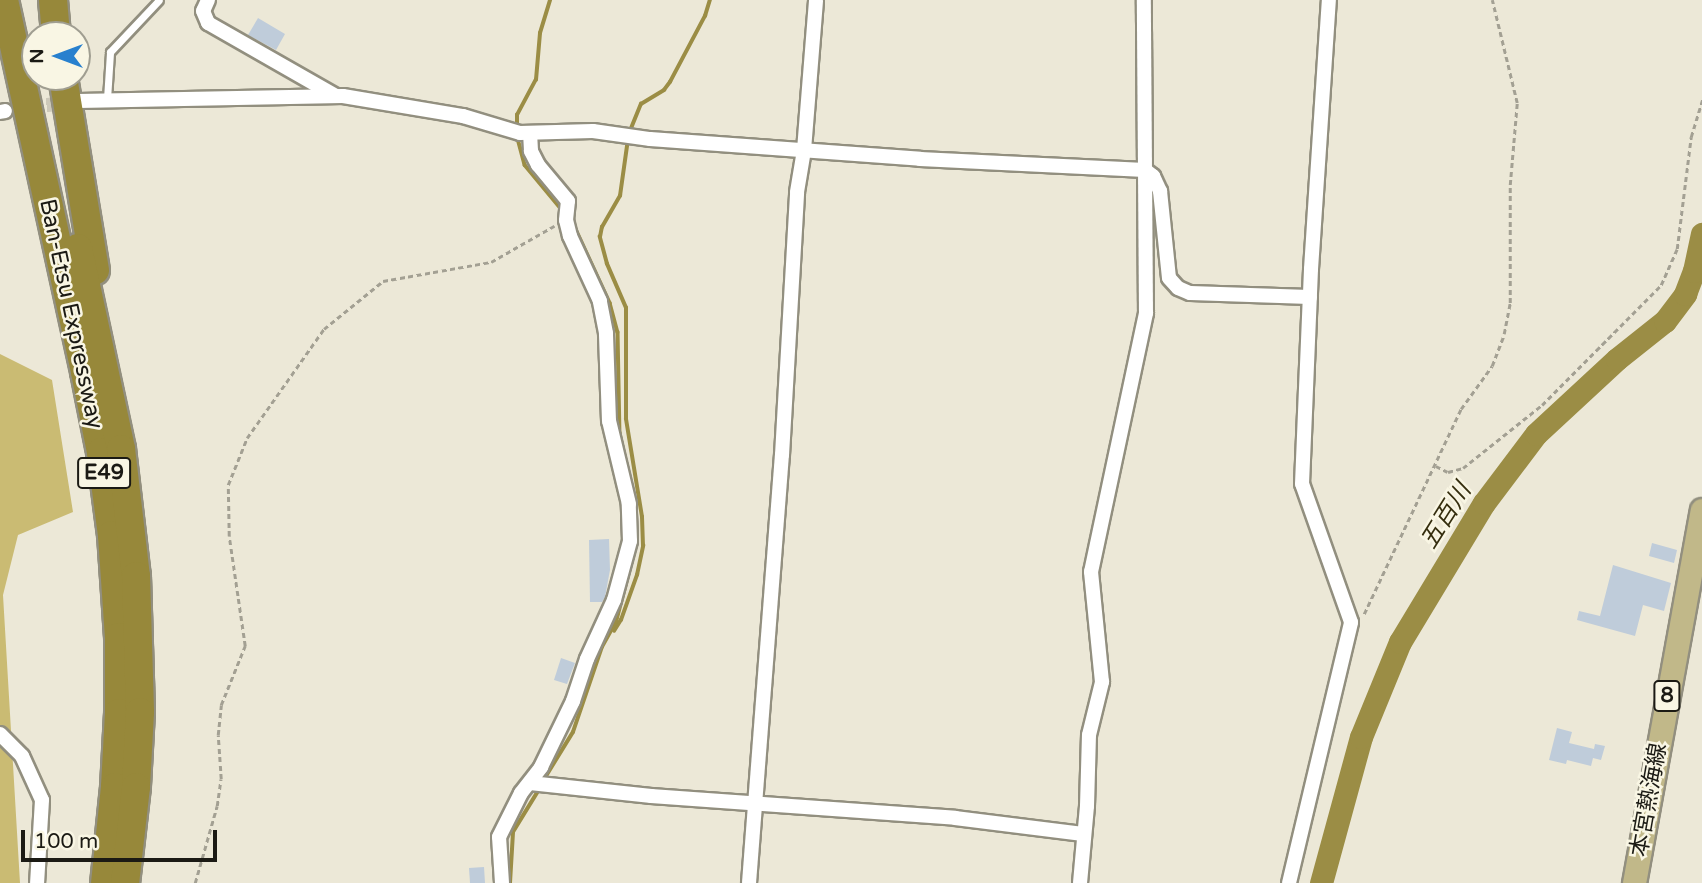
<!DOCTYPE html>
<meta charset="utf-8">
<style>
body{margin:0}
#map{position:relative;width:1702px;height:883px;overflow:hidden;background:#ece8d7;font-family:"Varela Round","Noto Sans JP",sans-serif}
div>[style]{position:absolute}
.forest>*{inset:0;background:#cabb73}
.stream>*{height:3.5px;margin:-1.75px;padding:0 1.75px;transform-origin:1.75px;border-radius:1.75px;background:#9b8d45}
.river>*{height:23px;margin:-11.5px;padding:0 11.5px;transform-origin:11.5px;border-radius:11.5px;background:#9b8d45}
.building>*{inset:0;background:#bfccda}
.street-tunnel>*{height:14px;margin-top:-7px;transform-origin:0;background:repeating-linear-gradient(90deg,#cdc9ba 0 14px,transparent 0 21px)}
.path>*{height:2.5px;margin-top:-1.25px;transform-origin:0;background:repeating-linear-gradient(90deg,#a3a093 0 5px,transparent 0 8.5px)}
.roads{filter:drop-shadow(2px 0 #928f7f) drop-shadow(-2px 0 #928f7f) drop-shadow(0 2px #928f7f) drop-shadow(0 -2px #928f7f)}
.lane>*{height:7px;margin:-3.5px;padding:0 3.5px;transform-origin:3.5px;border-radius:3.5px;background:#fff}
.street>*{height:14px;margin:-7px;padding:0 7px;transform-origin:7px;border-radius:7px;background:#fff}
.primary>*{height:23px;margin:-11.5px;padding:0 11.5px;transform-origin:11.5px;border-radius:11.5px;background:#c1b889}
.highway>*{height:28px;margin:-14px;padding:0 14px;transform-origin:14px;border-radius:14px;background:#97883a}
span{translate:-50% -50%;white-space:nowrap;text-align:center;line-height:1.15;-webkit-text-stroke:5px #f9f6e4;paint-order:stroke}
.shield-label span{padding:2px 5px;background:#f9f6e4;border:2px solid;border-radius:5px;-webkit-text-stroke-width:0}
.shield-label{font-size:21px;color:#1b1a14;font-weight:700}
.street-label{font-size:23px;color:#1b1a14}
.water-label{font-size:24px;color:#352e0e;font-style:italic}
.north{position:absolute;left:21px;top:21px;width:70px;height:70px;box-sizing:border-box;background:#f9f6e4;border:2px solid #a09e91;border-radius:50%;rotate:270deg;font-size:19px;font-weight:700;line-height:28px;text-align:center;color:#1b1a14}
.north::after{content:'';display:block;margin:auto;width:24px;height:32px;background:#2880ce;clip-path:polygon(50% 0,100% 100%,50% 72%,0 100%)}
.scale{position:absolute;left:21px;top:830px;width:196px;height:32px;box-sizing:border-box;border:4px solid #1b1a14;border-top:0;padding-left:9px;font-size:21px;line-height:24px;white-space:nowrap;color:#1b1a14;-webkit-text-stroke:5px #f9f6e4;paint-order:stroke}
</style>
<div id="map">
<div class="forest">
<div style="clip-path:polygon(0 354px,52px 380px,73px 512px,18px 535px,3px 595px,20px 883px,0 883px)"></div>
</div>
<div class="stream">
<div style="left:517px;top:128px;width:13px;rotate:-90deg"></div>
<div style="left:517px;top:115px;width:40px;rotate:-62deg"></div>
<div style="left:536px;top:80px;width:47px;rotate:-85.1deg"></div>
<div style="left:540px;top:33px;width:34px;rotate:-73deg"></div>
<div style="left:630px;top:131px;width:29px;rotate:-68deg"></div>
<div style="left:641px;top:104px;width:27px;rotate:-31deg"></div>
<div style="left:664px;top:90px;width:10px;rotate:-53deg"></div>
<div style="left:670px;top:82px;width:75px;rotate:-62.1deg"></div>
<div style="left:705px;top:16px;width:17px;rotate:-73deg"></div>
<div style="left:517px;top:135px;width:31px;rotate:75deg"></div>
<div style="left:525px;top:165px;width:60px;rotate:50.4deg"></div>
<div style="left:574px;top:225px;width:86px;rotate:65.2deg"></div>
<div style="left:610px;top:303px;width:30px;rotate:75deg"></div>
<div style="left:618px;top:332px;width:101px;rotate:88.9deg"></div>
<div style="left:620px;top:433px;width:34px;rotate:78deg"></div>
<div style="left:614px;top:631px;width:13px;rotate:-58deg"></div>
<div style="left:621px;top:620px;width:48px;rotate:-70.4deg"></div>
<div style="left:637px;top:575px;width:30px;rotate:-78deg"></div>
<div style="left:643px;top:546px;width:29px;rotate:-92deg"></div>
<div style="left:642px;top:517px;width:99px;rotate:-99.3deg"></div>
<div style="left:626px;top:419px;width:111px;rotate:-90deg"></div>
<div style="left:626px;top:308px;width:48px;rotate:-113.4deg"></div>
<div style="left:607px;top:264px;width:28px;rotate:-105deg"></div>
<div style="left:600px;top:237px;width:10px;rotate:-79deg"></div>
<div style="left:602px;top:227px;width:36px;rotate:-60deg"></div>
<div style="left:620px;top:196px;width:58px;rotate:-82deg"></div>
<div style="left:543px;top:781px;width:57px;rotate:-58.5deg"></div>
<div style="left:573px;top:732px;width:90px;rotate:-71.2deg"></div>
<div style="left:602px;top:647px;width:29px;rotate:-61deg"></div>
<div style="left:616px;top:622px;width:71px;rotate:-75.4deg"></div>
<div style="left:510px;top:883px;width:51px;rotate:-86.6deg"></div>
<div style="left:513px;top:832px;width:52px;rotate:-58.5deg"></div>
</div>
<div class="river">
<div style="left:1321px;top:883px;width:151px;rotate:-74.7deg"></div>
<div style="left:1361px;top:737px;width:103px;rotate:-67.7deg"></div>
<div style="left:1400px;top:642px;width:162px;rotate:-58.9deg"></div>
<div style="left:1484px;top:503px;width:86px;rotate:-53deg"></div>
<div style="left:1536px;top:434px;width:110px;rotate:-42.8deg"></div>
<div style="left:1617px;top:359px;width:61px;rotate:-38.4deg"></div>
<div style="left:1665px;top:321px;width:34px;rotate:-53deg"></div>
<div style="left:1685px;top:294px;width:25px;rotate:-69deg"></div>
<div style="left:1694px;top:271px;width:38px;rotate:-78deg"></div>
</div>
<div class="building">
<div style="clip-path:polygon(258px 18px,285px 34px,276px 50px,248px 35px)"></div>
<div style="clip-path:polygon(609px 539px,610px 570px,605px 597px,602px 602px,590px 602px,589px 540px)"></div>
<div style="clip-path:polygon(1652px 543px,1677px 550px,1674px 563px,1649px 556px)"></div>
<div style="clip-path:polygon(1613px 565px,1671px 583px,1664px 611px,1643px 605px,1635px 636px,1577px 620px,1579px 611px,1600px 616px)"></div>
<div style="clip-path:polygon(561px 658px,575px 663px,567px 684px,554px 680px)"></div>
<div style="clip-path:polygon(1557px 728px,1572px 732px,1569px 743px,1594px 749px,1595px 744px,1605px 746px,1601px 760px,1593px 758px,1591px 766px,1567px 760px,1566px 764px,1549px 760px)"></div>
<div style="clip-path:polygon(484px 867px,485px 883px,470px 883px,469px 868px)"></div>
</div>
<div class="street-tunnel">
<div style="left:5px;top:111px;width:65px;rotate:-8deg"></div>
</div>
<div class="path">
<div style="left:1436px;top:466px;width:13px;rotate:27deg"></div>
<div style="left:1448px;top:472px;width:16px;rotate:-15deg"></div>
<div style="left:1463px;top:468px;width:101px;rotate:-38.6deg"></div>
<div style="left:1542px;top:405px;width:169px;rotate:-45.2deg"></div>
<div style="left:1661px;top:285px;width:39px;rotate:-66deg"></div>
<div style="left:1677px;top:249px;width:113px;rotate:-82.9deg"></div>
<div style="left:1691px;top:137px;width:39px;rotate:-73deg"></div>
<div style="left:1364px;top:614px;width:227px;rotate:-64.7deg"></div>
<div style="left:1461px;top:409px;width:53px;rotate:-54.2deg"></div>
<div style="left:1492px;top:366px;width:34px;rotate:-69deg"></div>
<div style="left:1504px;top:334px;width:32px;rotate:-79deg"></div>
<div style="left:1510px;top:303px;width:118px;rotate:-90deg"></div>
<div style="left:1510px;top:185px;width:82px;rotate:-85.1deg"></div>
<div style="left:1517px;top:103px;width:106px;rotate:-103.6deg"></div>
<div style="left:195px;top:883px;width:80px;rotate:-74.1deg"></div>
<div style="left:217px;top:806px;width:27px;rotate:-82deg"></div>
<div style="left:221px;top:779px;width:44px;rotate:-93.9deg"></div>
<div style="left:218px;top:735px;width:30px;rotate:-84deg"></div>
<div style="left:221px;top:705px;width:64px;rotate:-67.9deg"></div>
<div style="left:245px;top:646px;width:111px;rotate:-98.3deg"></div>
<div style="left:229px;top:536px;width:51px;rotate:-91.1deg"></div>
<div style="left:228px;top:485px;width:51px;rotate:-68deg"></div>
<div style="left:247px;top:438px;width:133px;rotate:-54.8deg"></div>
<div style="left:324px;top:329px;width:76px;rotate:-39.1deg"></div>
<div style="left:383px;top:281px;width:110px;rotate:-10deg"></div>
<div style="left:491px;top:262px;width:73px;rotate:-29.7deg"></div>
</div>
<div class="roads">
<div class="lane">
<div style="left:107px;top:99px;width:47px;rotate:-86.3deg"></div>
<div style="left:110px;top:52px;width:71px;rotate:-46.7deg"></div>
</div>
<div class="street">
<div style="left:208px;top:0;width:12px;rotate:114deg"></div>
<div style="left:203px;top:11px;width:13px;rotate:67deg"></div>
<div style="left:208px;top:23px;width:147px;rotate:29.7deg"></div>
<div style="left:78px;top:101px;width:265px;rotate:-1.1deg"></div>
<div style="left:343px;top:96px;width:122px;rotate:9.5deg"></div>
<div style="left:463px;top:116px;width:59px;rotate:16.6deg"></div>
<div style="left:520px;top:133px;width:73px;rotate:-1.6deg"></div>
<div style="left:593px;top:131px;width:58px;rotate:8deg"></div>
<div style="left:650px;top:139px;width:271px;rotate:4.2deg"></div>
<div style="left:920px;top:159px;width:225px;rotate:2.8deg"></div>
<div style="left:1145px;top:170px;width:10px;rotate:37deg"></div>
<div style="left:1153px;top:176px;width:17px;rotate:65deg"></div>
<div style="left:1160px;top:191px;width:87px;rotate:84.1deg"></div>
<div style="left:1169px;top:278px;width:13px;rotate:48deg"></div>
<div style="left:1178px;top:288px;width:13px;rotate:23deg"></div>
<div style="left:1190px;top:293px;width:120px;rotate:1.9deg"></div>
<div style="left:0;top:112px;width:5px;rotate:-11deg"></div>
<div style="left:0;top:734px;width:31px;rotate:45deg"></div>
<div style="left:22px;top:756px;width:48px;rotate:65.6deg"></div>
<div style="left:42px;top:800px;width:83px;rotate:93.4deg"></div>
<div style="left:530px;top:783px;width:122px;rotate:6.1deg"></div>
<div style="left:651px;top:796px;width:305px;rotate:4.1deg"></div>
<div style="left:955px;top:818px;width:129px;rotate:7.1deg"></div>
<div style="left:502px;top:883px;width:46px;rotate:-93.7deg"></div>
<div style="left:499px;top:837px;width:49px;rotate:-63.4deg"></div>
<div style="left:521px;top:793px;width:33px;rotate:-52deg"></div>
<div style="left:541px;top:767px;width:73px;rotate:-64.1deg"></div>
<div style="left:573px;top:701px;width:44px;rotate:-71.6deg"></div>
<div style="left:587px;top:659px;width:65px;rotate:-65.4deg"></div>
<div style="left:614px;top:600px;width:61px;rotate:-74.8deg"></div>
<div style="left:630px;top:541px;width:37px;rotate:-92deg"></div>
<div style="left:629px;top:504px;width:85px;rotate:-103.5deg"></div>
<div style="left:609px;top:421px;width:88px;rotate:-92deg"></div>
<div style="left:606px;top:333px;width:33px;rotate:-101deg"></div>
<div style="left:600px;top:301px;width:72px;rotate:-114.8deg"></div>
<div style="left:570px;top:236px;width:16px;rotate:-104deg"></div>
<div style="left:566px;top:220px;width:19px;rotate:-84deg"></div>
<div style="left:568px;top:201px;width:47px;rotate:-129.8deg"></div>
<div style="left:538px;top:165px;width:16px;rotate:-117deg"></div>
<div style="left:531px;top:151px;width:17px;rotate:-93deg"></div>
<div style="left:749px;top:883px;width:429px;rotate:-85.6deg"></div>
<div style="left:782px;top:455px;width:263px;rotate:-86.7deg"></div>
<div style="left:797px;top:192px;width:43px;rotate:-80.5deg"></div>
<div style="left:804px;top:150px;width:150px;rotate:-85.4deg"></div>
<div style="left:1080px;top:883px;width:77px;rotate:-84.8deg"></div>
<div style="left:1087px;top:806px;width:71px;rotate:-88.4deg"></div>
<div style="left:1089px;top:735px;width:55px;rotate:-76.2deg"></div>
<div style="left:1102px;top:682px;width:111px;rotate:-95.7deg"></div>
<div style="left:1091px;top:572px;width:265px;rotate:-78deg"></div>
<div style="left:1146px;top:313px;width:313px;rotate:-90.4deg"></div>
<div style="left:1289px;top:883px;width:268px;rotate:-76.6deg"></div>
<div style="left:1351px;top:622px;width:146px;rotate:-109.5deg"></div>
<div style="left:1302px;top:484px;width:215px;rotate:-87.6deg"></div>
<div style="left:1311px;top:269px;width:270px;rotate:-86.2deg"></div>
</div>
<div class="primary">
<div style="left:1634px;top:883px;width:379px;rotate:-79.7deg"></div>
</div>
<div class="highway">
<div style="left:4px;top:0;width:381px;rotate:77.7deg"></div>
<div style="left:85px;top:372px;width:82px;rotate:78.7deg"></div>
<div style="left:101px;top:452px;width:84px;rotate:82.5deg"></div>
<div style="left:112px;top:535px;width:102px;rotate:86.1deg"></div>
<div style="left:119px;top:637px;width:76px;rotate:90deg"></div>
<div style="left:119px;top:713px;width:74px;rotate:93.1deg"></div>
<div style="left:115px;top:787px;width:97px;rotate:95.9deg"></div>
<div style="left:53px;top:0;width:35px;rotate:85deg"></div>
<div style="left:63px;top:77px;width:196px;rotate:80.6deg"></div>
<div style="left:78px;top:248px;width:206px;rotate:77.9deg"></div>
<div style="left:121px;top:449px;width:128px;rotate:83.3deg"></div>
<div style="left:136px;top:576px;width:136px;rotate:88.3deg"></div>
<div style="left:140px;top:712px;width:75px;rotate:93.1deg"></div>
<div style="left:136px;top:787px;width:97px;rotate:96.5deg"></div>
</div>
</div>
<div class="shield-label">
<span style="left:104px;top:473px">E49</span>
<span style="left:1667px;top:696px">8</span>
</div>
<div class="street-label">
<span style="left:71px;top:314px;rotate:78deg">Ban-Etsu Expressway</span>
<span style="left:1649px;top:800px;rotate:-80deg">本宮熱海線</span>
</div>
<div class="water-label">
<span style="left:1446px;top:516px;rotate:-58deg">五百川</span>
</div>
<div class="north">N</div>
<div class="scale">100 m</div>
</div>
